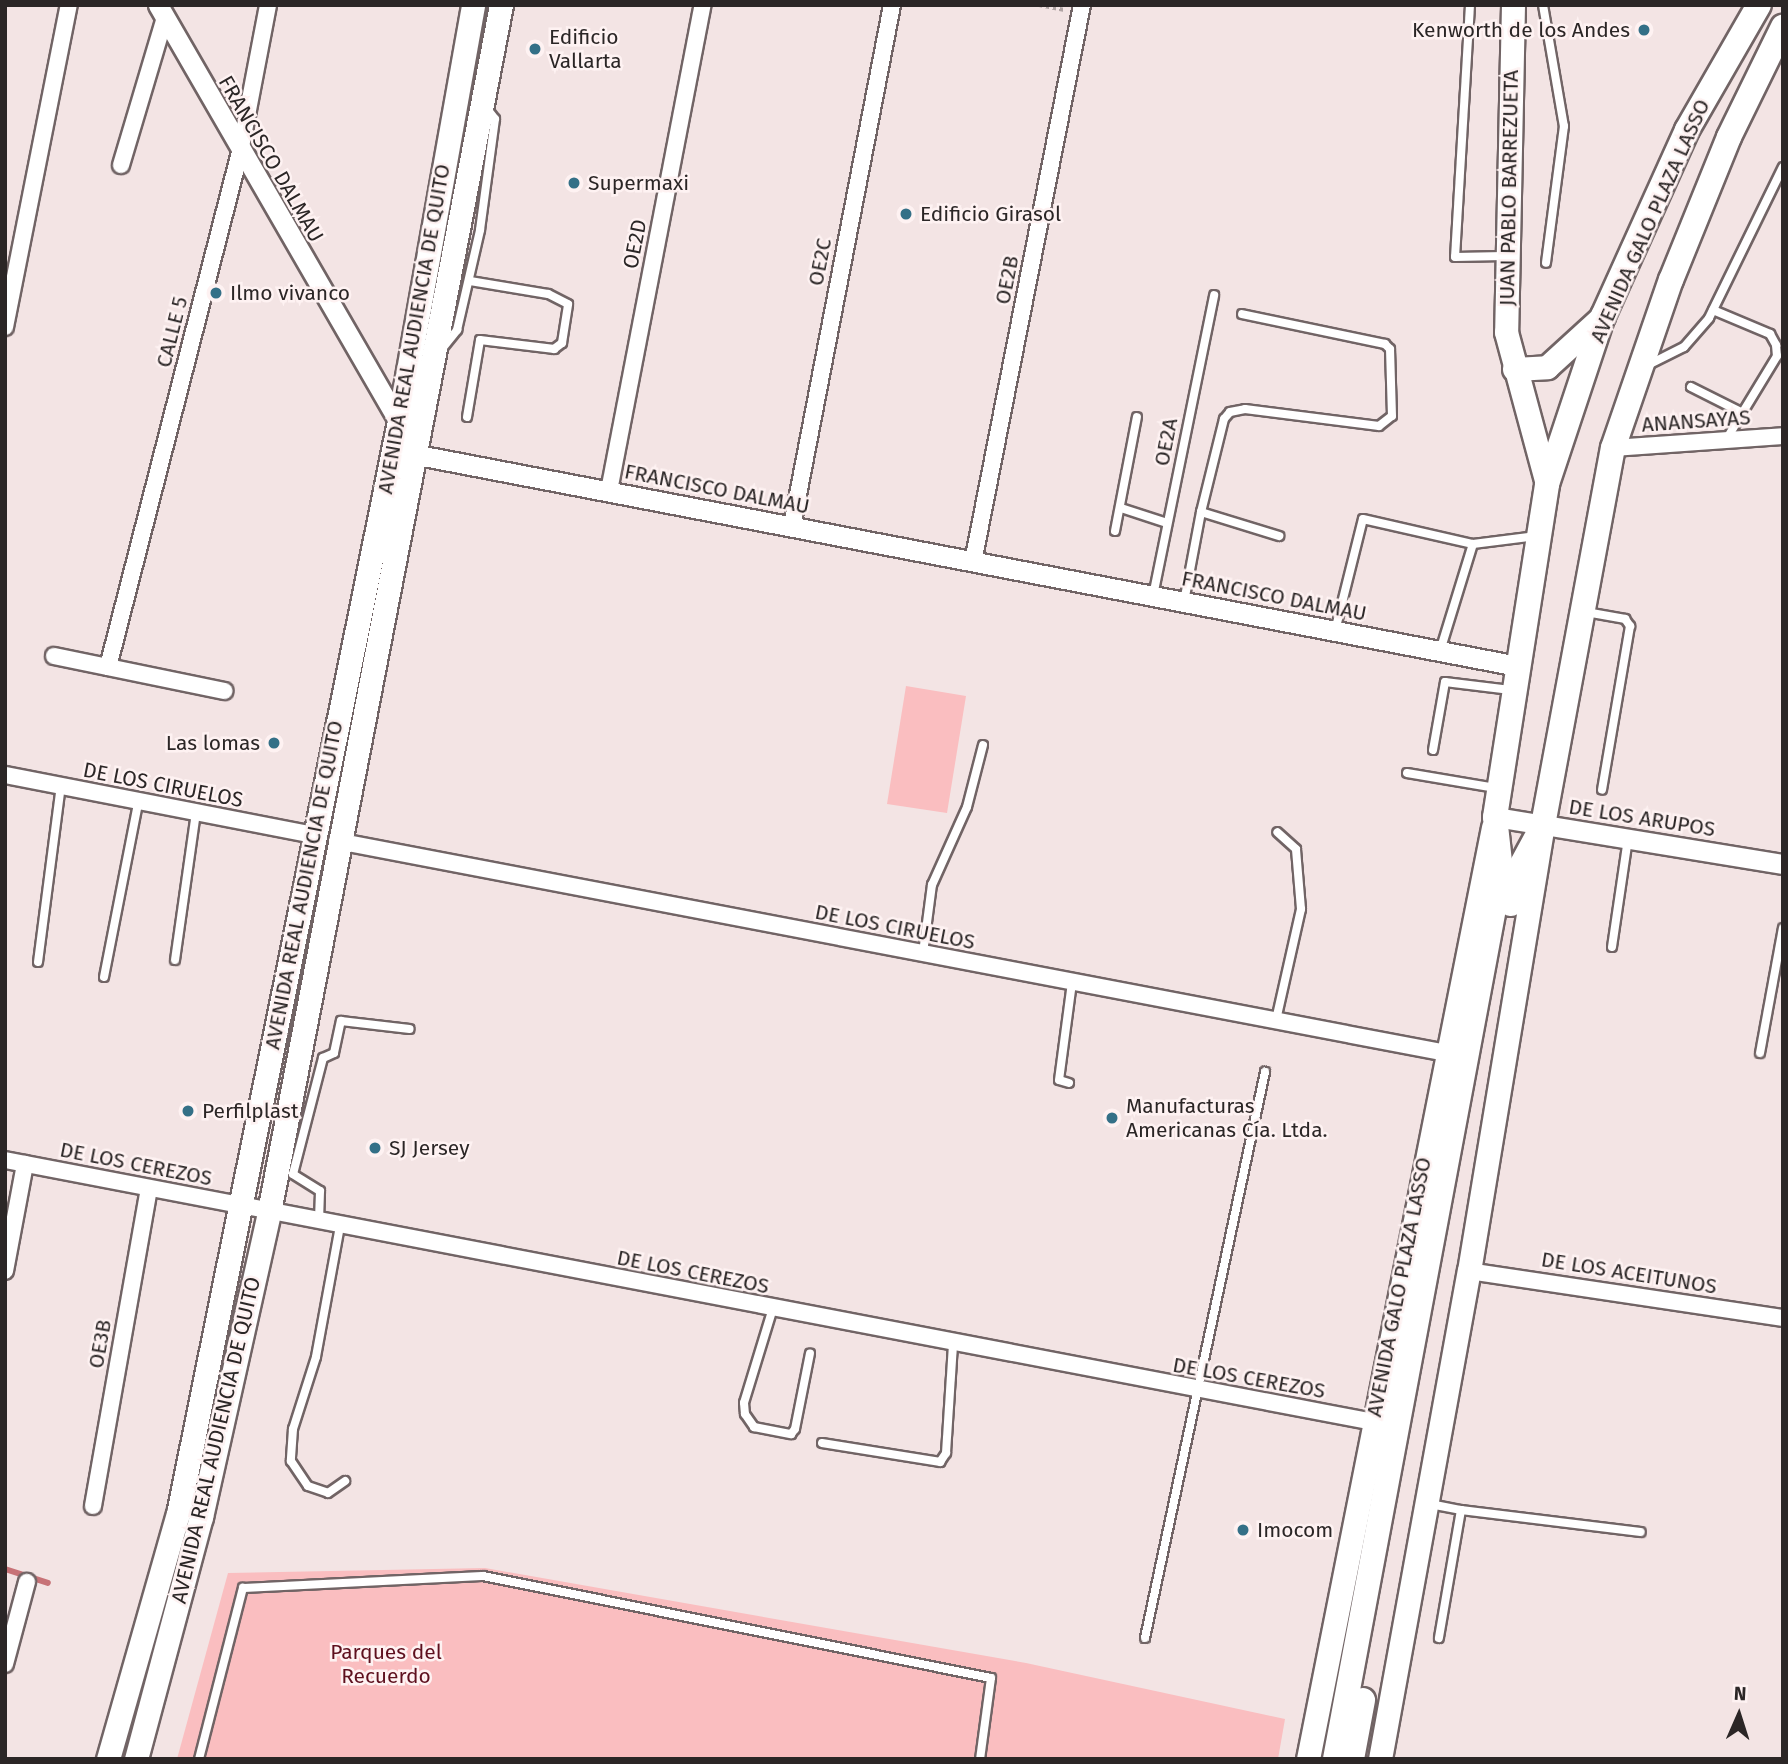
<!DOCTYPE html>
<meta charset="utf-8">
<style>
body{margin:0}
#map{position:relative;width:1788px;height:1764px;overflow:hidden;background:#f3e4e4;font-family:"Fira Sans",sans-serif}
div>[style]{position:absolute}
.green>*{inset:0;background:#fabec0}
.stream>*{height:6px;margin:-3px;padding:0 3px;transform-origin:3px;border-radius:3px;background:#c77277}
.path>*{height:3.5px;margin-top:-1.75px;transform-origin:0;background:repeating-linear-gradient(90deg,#b0a4a4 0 3.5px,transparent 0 7px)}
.roads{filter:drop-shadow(2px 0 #716465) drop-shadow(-2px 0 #716465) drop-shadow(0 2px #716465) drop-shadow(0 -2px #716465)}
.service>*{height:8px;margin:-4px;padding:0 4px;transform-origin:4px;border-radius:4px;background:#fff}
.minor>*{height:16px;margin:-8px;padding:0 8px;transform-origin:8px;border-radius:8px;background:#fff}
.tertiary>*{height:19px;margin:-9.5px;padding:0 9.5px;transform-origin:9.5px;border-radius:9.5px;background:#fff}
.secondary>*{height:23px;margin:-11.5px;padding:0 11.5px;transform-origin:11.5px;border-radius:11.5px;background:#fff}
.primary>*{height:24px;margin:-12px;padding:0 12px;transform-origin:12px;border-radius:12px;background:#fff}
.dots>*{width:19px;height:19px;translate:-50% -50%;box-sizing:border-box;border:4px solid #fef2f2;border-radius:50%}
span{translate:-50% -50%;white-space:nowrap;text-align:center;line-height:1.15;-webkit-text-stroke:5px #fef2f2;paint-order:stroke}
.poi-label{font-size:21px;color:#2b2626}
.right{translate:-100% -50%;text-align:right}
.left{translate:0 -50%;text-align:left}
.street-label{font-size:21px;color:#2b2626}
.park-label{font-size:21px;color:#5e101e}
.frame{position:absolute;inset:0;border:7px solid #2b2626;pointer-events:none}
.north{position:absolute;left:1704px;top:1680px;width:70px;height:70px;-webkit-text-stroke:5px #fef2f2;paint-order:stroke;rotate:3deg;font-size:19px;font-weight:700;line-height:28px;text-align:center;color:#2b2626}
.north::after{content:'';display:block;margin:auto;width:24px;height:32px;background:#2b2626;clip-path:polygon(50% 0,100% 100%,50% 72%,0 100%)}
</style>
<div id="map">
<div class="green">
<div style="clip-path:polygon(906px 686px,966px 696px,947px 813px,887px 804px)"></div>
<div style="clip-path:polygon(485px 1568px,1026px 1663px,1285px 1719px,1278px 1759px,177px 1759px,228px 1573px)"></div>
</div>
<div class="stream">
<div style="left:5px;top:1569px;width:45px;rotate:18deg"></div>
</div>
<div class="path">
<div style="left:1039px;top:5px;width:26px;rotate:11deg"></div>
</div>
<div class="roads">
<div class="service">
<div style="left:1470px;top:5px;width:252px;rotate:93.4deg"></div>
<div style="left:1455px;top:257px;width:49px;rotate:-1.2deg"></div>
<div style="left:1543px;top:5px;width:123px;rotate:80.2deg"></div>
<div style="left:1564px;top:126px;width:138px;rotate:97.5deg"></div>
<div style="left:1713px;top:310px;width:62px;rotate:22.8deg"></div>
<div style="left:1770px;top:334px;width:13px;rotate:61deg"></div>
<div style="left:1776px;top:345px;width:11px;rotate:85deg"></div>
<div style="left:1777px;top:356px;width:98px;rotate:121.3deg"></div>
<div style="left:441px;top:350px;width:26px;rotate:-51deg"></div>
<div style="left:457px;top:330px;width:103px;rotate:-77deg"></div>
<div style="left:480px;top:230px;width:112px;rotate:-82.3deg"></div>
<div style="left:495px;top:119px;width:16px;rotate:-128deg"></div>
<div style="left:1646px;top:366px;width:42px;rotate:-26.6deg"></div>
<div style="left:1684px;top:347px;width:38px;rotate:-49deg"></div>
<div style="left:1709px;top:318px;width:168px;rotate:-63.9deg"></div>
<div style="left:1691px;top:387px;width:56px;rotate:26.6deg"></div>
<div style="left:467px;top:417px;width:78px;rotate:-80.4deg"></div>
<div style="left:480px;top:340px;width:75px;rotate:6.9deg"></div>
<div style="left:554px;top:349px;width:10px;rotate:-37deg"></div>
<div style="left:562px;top:343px;width:39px;rotate:-81deg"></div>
<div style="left:568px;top:304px;width:22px;rotate:-153deg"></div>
<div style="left:548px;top:294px;width:79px;rotate:-170.5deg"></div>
<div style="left:1121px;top:508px;width:48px;rotate:18.1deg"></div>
<div style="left:1201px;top:512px;width:96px;rotate:-76.1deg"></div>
<div style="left:1224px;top:419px;width:9px;rotate:-49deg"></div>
<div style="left:1230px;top:412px;width:15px;rotate:-11deg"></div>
<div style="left:1245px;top:409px;width:135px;rotate:7.2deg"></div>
<div style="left:1379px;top:426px;width:16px;rotate:-38deg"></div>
<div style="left:1392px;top:416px;width:67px;rotate:-91.7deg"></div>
<div style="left:1390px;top:349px;width:7px;rotate:-135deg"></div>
<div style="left:1385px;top:344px;width:146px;rotate:-168.2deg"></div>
<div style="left:1115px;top:531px;width:116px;rotate:-79.1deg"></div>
<div style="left:1153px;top:596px;width:307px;rotate:-78.5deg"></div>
<div style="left:1184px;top:602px;width:92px;rotate:-79.3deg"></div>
<div style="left:1201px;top:512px;width:82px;rotate:17.1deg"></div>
<div style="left:1586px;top:612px;width:40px;rotate:10deg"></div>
<div style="left:1625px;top:619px;width:9px;rotate:54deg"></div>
<div style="left:1630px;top:626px;width:166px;rotate:99.7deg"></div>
<div style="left:1335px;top:631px;width:115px;rotate:-76deg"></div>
<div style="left:1363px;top:519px;width:113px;rotate:12.8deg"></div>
<div style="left:1473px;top:544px;width:64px;rotate:-7.2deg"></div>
<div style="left:1440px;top:651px;width:112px;rotate:-72.9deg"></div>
<div style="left:1433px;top:750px;width:69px;rotate:-80deg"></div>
<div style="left:1445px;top:682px;width:66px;rotate:6.9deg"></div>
<div style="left:1407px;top:773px;width:90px;rotate:9.6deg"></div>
<div style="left:1612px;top:947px;width:110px;rotate:-81.6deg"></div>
<div style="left:923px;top:953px;width:69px;rotate:-82.5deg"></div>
<div style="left:932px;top:885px;width:85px;rotate:-65.8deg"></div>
<div style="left:967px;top:807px;width:64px;rotate:-75.5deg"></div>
<div style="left:175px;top:960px;width:148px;rotate:-81.9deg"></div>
<div style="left:38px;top:962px;width:177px;rotate:-82.6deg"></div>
<div style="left:104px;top:977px;width:177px;rotate:-78.9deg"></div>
<div style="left:1276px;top:1020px;width:114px;rotate:-77.3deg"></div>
<div style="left:1301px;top:909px;width:60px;rotate:-94.8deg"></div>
<div style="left:1296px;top:849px;width:25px;rotate:-138deg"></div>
<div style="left:1760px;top:1053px;width:127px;rotate:-79.6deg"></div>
<div style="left:1069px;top:1083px;width:10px;rotate:-163deg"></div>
<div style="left:1059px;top:1080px;width:99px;rotate:-82.4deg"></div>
<div style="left:319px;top:1220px;width:29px;rotate:-88deg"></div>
<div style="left:320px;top:1191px;width:32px;rotate:-148deg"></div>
<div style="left:293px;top:1174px;width:120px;rotate:-75.5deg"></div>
<div style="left:323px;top:1058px;width:12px;rotate:-24deg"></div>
<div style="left:334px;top:1053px;width:33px;rotate:-78deg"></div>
<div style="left:341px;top:1021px;width:69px;rotate:6.6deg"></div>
<div style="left:340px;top:1226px;width:133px;rotate:100.4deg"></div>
<div style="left:316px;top:1357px;width:76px;rotate:107.7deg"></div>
<div style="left:293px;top:1429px;width:32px;rotate:94deg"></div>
<div style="left:291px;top:1461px;width:30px;rotate:56deg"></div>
<div style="left:308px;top:1486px;width:21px;rotate:19deg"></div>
<div style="left:328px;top:1493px;width:21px;rotate:-35deg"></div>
<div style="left:773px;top:1308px;width:99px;rotate:107deg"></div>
<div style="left:744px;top:1403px;width:11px;rotate:85deg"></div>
<div style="left:745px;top:1414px;width:16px;rotate:55deg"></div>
<div style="left:754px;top:1427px;width:38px;rotate:11deg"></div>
<div style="left:791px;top:1434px;width:6px;rotate:-51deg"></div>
<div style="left:795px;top:1429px;width:77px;rotate:-78.8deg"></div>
<div style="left:822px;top:1443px;width:120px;rotate:9.1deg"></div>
<div style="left:940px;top:1462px;width:11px;rotate:-56deg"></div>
<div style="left:946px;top:1453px;width:109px;rotate:-86.3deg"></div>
<div style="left:1430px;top:1504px;width:32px;rotate:11deg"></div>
<div style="left:1461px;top:1510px;width:130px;rotate:99.8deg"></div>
<div style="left:1461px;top:1510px;width:181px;rotate:7deg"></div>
<div style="left:1145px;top:1638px;width:579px;rotate:-78.03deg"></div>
<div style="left:199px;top:1759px;width:177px;rotate:-75.6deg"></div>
<div style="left:243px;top:1588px;width:240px;rotate:-2.9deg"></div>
<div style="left:483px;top:1576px;width:518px;rotate:11.35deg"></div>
<div style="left:991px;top:1678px;width:82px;rotate:97.7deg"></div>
</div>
<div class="minor">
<div style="left:121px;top:165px;width:154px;rotate:-73.4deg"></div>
<div style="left:5px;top:327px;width:328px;rotate:-78.8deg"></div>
<div style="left:1613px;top:448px;width:170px;rotate:-4deg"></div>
<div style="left:609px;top:491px;width:495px;rotate:-79.1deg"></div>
<div style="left:792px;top:526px;width:531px;rotate:-79.13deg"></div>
<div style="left:973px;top:562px;width:568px;rotate:-78.93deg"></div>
<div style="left:54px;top:656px;width:174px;rotate:11.6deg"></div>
<div style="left:108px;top:667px;width:532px;rotate:-75.62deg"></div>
<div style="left:240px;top:152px;width:150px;rotate:-79.2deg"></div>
<div style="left:5px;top:775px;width:315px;rotate:11deg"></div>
<div style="left:337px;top:841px;width:1129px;rotate:10.82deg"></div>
<div style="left:5px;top:1160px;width:1393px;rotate:10.84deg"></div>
<div style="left:5px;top:1271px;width:109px;rotate:-79.4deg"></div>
<div style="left:1469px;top:1271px;width:317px;rotate:8.5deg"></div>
<div style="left:93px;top:1506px;width:322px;rotate:-80deg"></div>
<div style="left:5px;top:1664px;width:85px;rotate:-75deg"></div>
</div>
<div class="tertiary">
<div style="left:158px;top:5px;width:520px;rotate:59.98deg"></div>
<div style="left:418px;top:455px;width:1120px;rotate:10.86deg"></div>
<div style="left:1495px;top:817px;width:292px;rotate:9.3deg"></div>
</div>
<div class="secondary">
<div style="left:1513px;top:5px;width:327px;rotate:91.2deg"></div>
<div style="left:1506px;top:332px;width:157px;rotate:74.9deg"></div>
<div style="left:1514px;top:369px;width:33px;rotate:-3deg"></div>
<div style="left:1547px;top:367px;width:76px;rotate:-42.3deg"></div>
<div style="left:108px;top:1759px;width:255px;rotate:-74.1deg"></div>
<div style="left:178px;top:1514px;width:1115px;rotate:-78.57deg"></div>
<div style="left:399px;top:421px;width:423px;rotate:-79.9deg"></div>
<div style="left:136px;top:1759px;width:251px;rotate:-75deg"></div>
<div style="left:201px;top:1517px;width:312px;rotate:-77.4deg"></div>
<div style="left:269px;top:1212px;width:1229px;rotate:-79.12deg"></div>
<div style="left:1308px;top:1759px;width:950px;rotate:-78.77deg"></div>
<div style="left:1380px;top:1759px;width:496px;rotate:-79.7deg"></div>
<div style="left:1469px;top:1271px;width:446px;rotate:-80.6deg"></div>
</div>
<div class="primary">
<div style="left:1511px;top:904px;width:32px;rotate:-79deg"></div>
<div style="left:1517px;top:873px;width:55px;rotate:-61.6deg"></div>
<div style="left:1543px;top:825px;width:383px;rotate:-79.5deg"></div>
<div style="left:1613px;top:448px;width:178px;rotate:-71deg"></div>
<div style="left:1671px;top:280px;width:154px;rotate:-67.9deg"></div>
<div style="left:1729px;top:137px;width:123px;rotate:-63.9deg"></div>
<div style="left:1335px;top:1759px;width:903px;rotate:-79.41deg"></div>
<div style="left:1501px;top:871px;width:54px;rotate:-96.3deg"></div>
<div style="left:1495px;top:817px;width:337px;rotate:-81.1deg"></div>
<div style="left:1547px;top:484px;width:177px;rotate:-71.6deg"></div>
<div style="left:1603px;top:316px;width:204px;rotate:-65.7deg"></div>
<div style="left:1687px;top:130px;width:144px;rotate:-60.1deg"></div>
<div style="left:1352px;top:1759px;width:60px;rotate:-79.4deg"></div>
</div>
</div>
<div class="dots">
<div style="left:1644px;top:30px;background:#347087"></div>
<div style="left:535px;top:49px;background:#347087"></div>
<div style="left:574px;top:183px;background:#347087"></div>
<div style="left:906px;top:214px;background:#347087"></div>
<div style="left:216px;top:293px;background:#347087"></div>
<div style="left:274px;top:743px;background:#347087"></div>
<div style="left:188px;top:1111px;background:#347087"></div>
<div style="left:1112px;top:1118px;background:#347087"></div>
<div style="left:375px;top:1148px;background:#347087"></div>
<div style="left:1243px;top:1530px;background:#347087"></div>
</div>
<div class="poi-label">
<span class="right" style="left:1630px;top:30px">Kenworth de los Andes</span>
<span class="left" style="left:549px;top:49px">Edificio<br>Vallarta</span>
<span class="left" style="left:588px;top:183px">Supermaxi</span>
<span class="left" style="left:920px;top:214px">Edificio Girasol</span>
<span class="left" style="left:230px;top:293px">Ilmo vivanco</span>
<span class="right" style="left:260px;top:743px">Las lomas</span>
<span class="left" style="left:1126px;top:1118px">Manufacturas<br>Americanas Cía. Ltda.</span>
<span class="left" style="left:202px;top:1111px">Perfilplast</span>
<span class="left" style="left:389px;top:1148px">SJ Jersey</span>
<span class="left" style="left:1257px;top:1530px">Imocom</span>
</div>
<div class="street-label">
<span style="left:271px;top:159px;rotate:60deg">FRANCISCO DALMAU</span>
<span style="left:1509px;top:188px;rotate:-89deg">JUAN PABLO BARREZUETA</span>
<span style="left:1650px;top:221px;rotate:-66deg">AVENIDA GALO PLAZA LASSO</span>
<span style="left:635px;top:244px;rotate:-79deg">OE2D</span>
<span style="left:820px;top:262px;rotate:-79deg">OE2C</span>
<span style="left:1007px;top:280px;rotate:-79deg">OE2B</span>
<span style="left:414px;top:329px;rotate:-80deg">AVENIDA REAL AUDIENCIA DE QUITO</span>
<span style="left:172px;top:332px;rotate:-76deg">CALLE 5</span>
<span style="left:1696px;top:421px;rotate:-4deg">ANANSAYAS</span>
<span style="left:1166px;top:442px;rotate:-79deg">OE2A</span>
<span style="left:717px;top:489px;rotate:11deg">FRANCISCO DALMAU</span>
<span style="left:1274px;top:596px;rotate:11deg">FRANCISCO DALMAU</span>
<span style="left:163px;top:785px;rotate:11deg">DE LOS CIRUELOS</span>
<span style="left:1642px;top:818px;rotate:9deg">DE LOS ARUPOS</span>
<span style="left:304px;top:885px;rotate:-79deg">AVENIDA REAL AUDIENCIA DE QUITO</span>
<span style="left:895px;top:927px;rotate:11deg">DE LOS CIRUELOS</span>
<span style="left:136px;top:1164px;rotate:11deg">DE LOS CEREZOS</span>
<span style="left:693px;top:1272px;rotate:11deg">DE LOS CEREZOS</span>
<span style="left:1629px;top:1273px;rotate:9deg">DE LOS ACEITUNOS</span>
<span style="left:1399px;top:1287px;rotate:-79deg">AVENIDA GALO PLAZA LASSO</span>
<span style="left:100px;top:1344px;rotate:-80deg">OE3B</span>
<span style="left:1249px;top:1378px;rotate:10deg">DE LOS CEREZOS</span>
<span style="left:216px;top:1440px;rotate:-77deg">AVENIDA REAL AUDIENCIA DE QUITO</span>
</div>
<div class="park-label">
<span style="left:386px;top:1664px">Parques del<br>Recuerdo</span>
</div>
<div class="frame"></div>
<div class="north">N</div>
</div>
